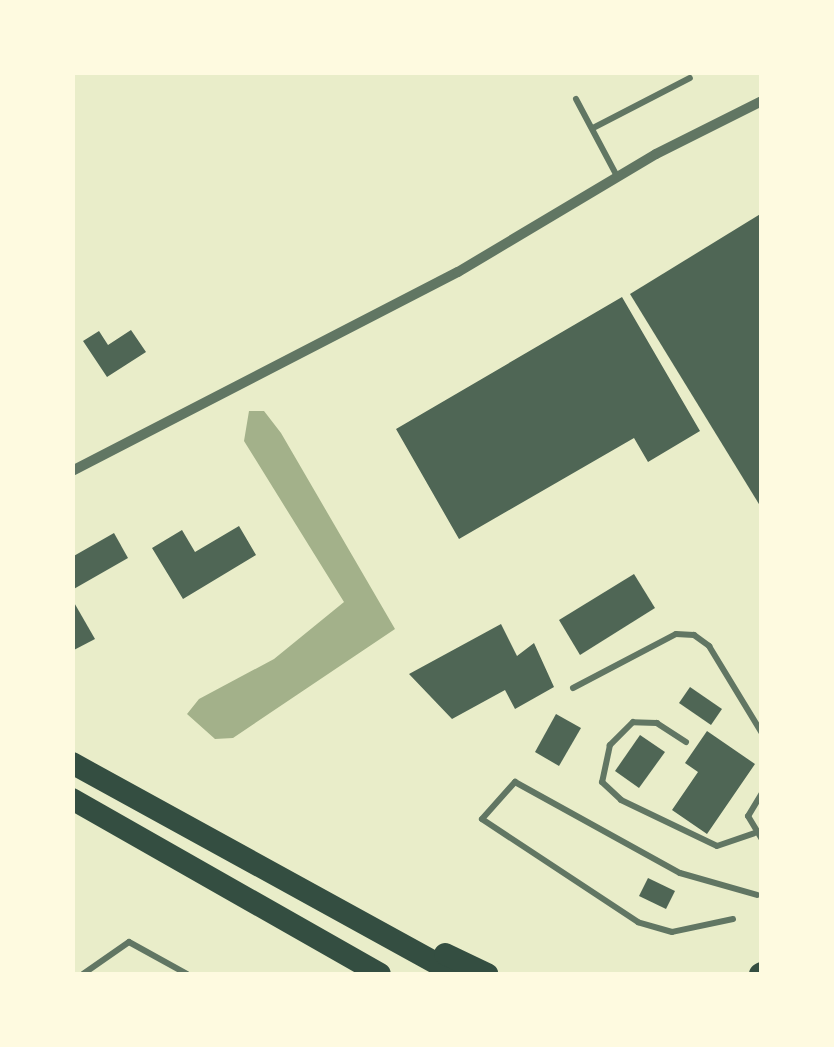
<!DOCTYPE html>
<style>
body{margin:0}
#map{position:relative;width:834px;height:1047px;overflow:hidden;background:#e9edc9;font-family:"DejaVu Sans",sans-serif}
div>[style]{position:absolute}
.water>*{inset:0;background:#a3b18a}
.building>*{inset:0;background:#4f6655}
.service>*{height:6px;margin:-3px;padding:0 3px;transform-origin:3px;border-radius:3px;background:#617663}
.minor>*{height:10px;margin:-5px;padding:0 5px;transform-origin:5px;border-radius:5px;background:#617663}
.motorway>*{height:22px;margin:-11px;padding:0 11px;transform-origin:11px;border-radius:11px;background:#344e41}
span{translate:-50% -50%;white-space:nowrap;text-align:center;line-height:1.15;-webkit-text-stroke:8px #fefae0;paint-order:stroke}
.frame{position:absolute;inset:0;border:75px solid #fefae0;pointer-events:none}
</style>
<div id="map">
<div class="water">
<div style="clip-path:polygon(249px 411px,264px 411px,281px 433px,395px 629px,233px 738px,215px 739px,187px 714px,199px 699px,274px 659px,344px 602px,244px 441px)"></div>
</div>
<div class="building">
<div style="clip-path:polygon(762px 213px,762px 509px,630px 294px)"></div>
<div style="clip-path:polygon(622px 297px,700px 431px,648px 462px,634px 438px,459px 539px,396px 429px)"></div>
<div style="clip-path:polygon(131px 330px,146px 352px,107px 377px,83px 341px,99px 331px,108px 345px)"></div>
<div style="clip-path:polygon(239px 526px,256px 555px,183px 599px,152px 548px,182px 530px,195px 552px)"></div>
<div style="clip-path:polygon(114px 533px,128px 558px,72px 590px,72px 557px)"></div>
<div style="clip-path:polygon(634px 574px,655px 608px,580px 655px,559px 620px)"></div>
<div style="clip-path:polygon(72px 599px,95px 639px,72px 651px)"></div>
<div style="clip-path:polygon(501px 624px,517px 656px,534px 643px,554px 687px,515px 709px,505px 690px,452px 719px,409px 674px)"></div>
<div style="clip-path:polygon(690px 687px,722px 709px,711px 725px,679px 703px)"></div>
<div style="clip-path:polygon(556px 714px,581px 728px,559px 766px,535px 752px)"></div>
<div style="clip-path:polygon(707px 731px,755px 764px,707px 834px,672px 810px,698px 772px,685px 763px)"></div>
<div style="clip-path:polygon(640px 735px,665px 752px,639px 788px,615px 771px)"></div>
<div style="clip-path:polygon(648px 878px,675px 891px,666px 909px,639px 896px)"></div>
</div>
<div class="service">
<div style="left:576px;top:99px;width:87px;rotate:62deg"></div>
<div style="left:593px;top:128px;width:109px;rotate:-27.3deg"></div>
<div style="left:573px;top:688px;width:116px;rotate:-27.7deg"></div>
<div style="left:676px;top:634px;width:18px;rotate:3deg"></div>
<div style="left:694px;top:635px;width:19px;rotate:36deg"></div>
<div style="left:709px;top:646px;width:102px;rotate:58.7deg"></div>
<div style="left:686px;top:742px;width:35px;rotate:-147deg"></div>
<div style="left:657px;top:723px;width:24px;rotate:-178deg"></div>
<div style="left:633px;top:722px;width:33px;rotate:135deg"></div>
<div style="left:610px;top:745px;width:38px;rotate:102deg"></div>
<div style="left:602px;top:782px;width:26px;rotate:43deg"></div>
<div style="left:621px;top:800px;width:106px;rotate:25.6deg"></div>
<div style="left:717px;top:846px;width:39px;rotate:-19deg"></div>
<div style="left:762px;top:793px;width:27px;rotate:121deg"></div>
<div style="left:748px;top:816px;width:27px;rotate:59deg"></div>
<div style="left:733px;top:919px;width:62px;rotate:168deg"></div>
<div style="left:672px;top:932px;width:35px;rotate:-164deg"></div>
<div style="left:638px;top:922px;width:187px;rotate:-146.6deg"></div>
<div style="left:482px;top:819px;width:50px;rotate:-48.3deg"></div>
<div style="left:515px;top:782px;width:188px;rotate:28.9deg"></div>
<div style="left:680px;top:873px;width:80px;rotate:15.9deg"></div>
<div style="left:83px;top:974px;width:56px;rotate:-34.8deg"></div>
<div style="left:129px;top:942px;width:66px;rotate:28.9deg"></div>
</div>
<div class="minor">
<div style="left:72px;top:471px;width:434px;rotate:-27.3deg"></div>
<div style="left:458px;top:272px;width:230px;rotate:-30.8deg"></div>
<div style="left:656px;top:154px;width:119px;rotate:-26.6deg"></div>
</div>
<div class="motorway">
<div style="left:72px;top:763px;width:438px;rotate:28.8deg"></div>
<div style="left:72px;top:799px;width:354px;rotate:29.6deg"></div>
<div style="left:445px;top:954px;width:47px;rotate:25.5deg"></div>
<div style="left:760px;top:974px;width:2px;rotate:-27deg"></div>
</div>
<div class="frame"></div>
</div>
